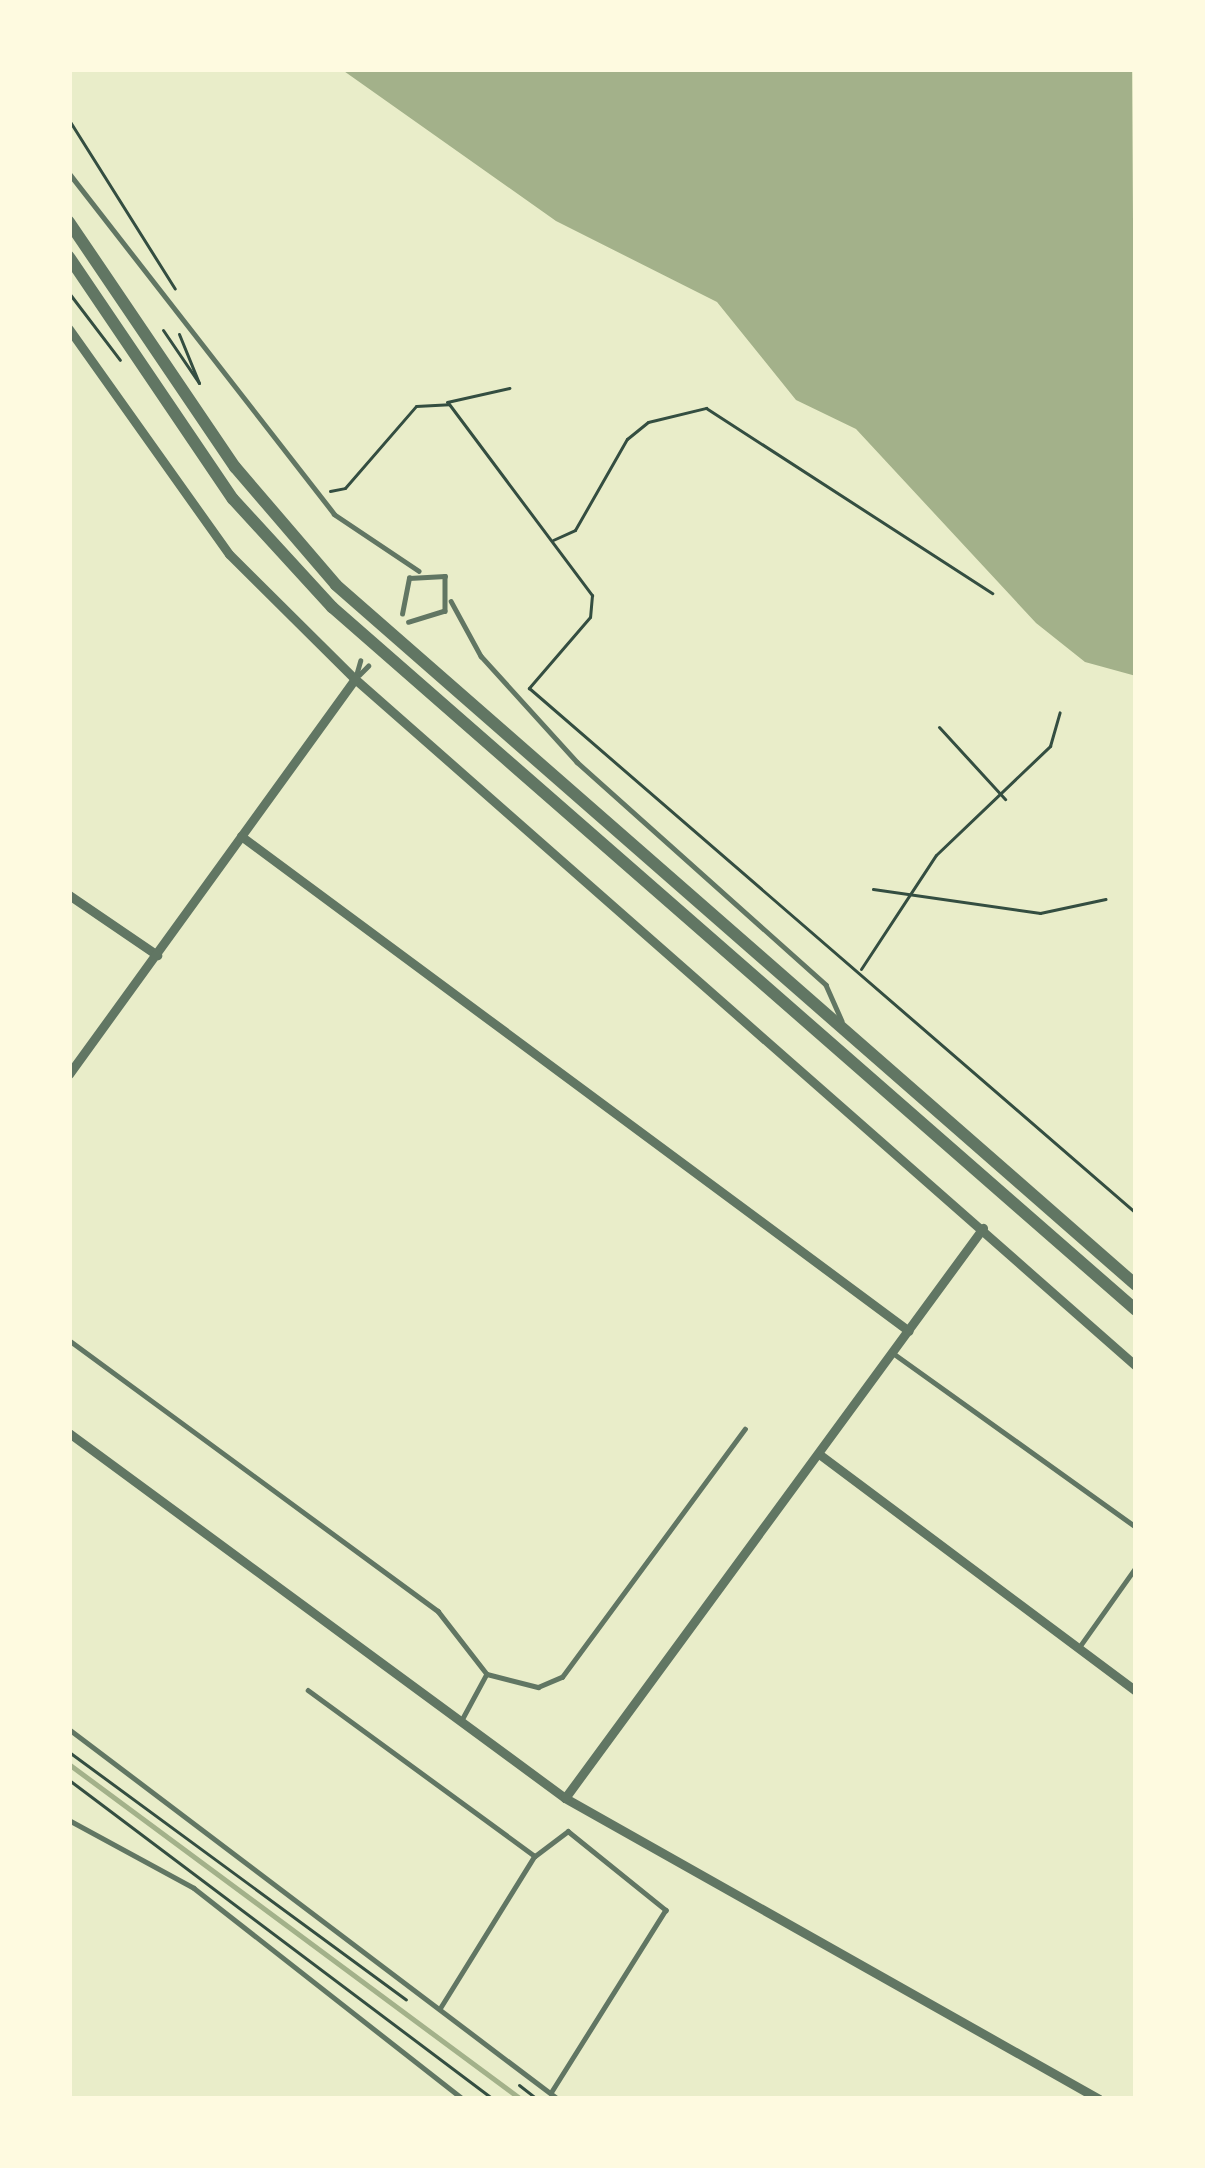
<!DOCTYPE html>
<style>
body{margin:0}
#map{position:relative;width:1205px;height:2168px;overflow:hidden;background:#e9edc9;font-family:Figtree,sans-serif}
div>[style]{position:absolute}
.water>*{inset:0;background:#a3b18a}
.stream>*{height:4.5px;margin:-2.25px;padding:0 2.25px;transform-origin:2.25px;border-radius:2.25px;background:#a3b18a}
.path>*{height:3px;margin:-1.5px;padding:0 1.5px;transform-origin:1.5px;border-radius:1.5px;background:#344e41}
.service>*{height:4.5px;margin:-2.25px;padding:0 2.25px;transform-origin:2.25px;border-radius:2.25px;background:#617663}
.minor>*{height:9px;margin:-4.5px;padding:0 4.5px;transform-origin:4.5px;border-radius:4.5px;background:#617663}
.tertiary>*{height:12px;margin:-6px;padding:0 6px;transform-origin:6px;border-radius:6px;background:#617663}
span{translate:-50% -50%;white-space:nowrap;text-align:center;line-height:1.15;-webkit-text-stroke:9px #fefae0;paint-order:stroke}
.frame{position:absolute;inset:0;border:72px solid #fefae0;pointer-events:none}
</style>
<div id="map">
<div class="water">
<div style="clip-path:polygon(341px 69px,1132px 69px,1136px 676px,1085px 662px,1036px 623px,856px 429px,796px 400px,717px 302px,556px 221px)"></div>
</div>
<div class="stream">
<div style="left:69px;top:1764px;width:563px;rotate:36.54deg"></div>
</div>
<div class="path">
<div style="left:69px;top:120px;width:199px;rotate:57.9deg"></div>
<div style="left:69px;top:293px;width:84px;rotate:52.7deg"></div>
<div style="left:163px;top:330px;width:64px;rotate:55.8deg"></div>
<div style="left:179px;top:334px;width:53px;rotate:67.8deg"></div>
<div style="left:447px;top:402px;width:64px;rotate:-12.7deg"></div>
<div style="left:330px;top:491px;width:15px;rotate:-11deg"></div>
<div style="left:345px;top:488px;width:108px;rotate:-49.1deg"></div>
<div style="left:416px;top:406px;width:33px;rotate:-3deg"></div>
<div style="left:449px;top:404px;width:239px;rotate:53.2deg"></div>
<div style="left:592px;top:595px;width:22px;rotate:95deg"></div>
<div style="left:590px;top:617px;width:94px;rotate:130.7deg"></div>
<div style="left:529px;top:688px;width:803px;rotate:40.86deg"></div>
<div style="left:553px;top:540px;width:24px;rotate:-24deg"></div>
<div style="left:575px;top:530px;width:105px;rotate:-60.3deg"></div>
<div style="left:627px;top:439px;width:27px;rotate:-39deg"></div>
<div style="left:648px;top:422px;width:60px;rotate:-13.6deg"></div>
<div style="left:706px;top:408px;width:341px;rotate:32.9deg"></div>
<div style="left:939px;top:727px;width:98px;rotate:47.5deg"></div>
<div style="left:873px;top:889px;width:169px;rotate:8.2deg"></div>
<div style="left:1040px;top:913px;width:67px;rotate:-12deg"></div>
<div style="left:861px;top:969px;width:136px;rotate:-56.7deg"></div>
<div style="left:936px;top:855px;width:158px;rotate:-43.7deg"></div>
<div style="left:1050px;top:746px;width:35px;rotate:-74deg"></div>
<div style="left:69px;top:1752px;width:418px;rotate:36.3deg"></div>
<div style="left:69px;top:1780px;width:531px;rotate:36.96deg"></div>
<div style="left:519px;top:2085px;width:23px;rotate:38deg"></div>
</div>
<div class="service">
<div style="left:69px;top:173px;width:432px;rotate:52.1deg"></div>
<div style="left:334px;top:514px;width:102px;rotate:33.8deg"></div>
<div style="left:451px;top:601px;width:63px;rotate:61.4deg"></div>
<div style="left:481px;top:656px;width:143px;rotate:47.8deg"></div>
<div style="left:577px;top:762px;width:334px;rotate:41.8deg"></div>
<div style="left:826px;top:985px;width:39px;rotate:66deg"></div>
<div style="left:402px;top:614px;width:37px;rotate:-79deg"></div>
<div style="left:409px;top:578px;width:36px;rotate:-3deg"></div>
<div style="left:445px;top:576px;width:35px;rotate:90deg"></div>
<div style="left:445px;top:611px;width:38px;rotate:163deg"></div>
<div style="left:359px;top:675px;width:13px;rotate:-45deg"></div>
<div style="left:355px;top:679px;width:19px;rotate:-74deg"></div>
<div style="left:69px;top:1340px;width:458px;rotate:36.3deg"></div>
<div style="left:438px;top:1611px;width:80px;rotate:52.1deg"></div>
<div style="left:487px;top:1674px;width:55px;rotate:118.4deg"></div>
<div style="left:893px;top:1353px;width:299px;rotate:35.6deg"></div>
<div style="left:1080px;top:1646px;width:97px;rotate:-54.7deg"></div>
<div style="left:487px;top:1674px;width:53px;rotate:14.3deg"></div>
<div style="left:538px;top:1687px;width:26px;rotate:-23deg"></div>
<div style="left:562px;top:1677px;width:308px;rotate:-53.6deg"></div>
<div style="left:308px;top:1690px;width:281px;rotate:36.2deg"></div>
<div style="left:535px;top:1856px;width:180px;rotate:121.8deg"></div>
<div style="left:69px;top:1729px;width:613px;rotate:37.11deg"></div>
<div style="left:69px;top:1820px;width:142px;rotate:28.5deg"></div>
<div style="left:194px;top:1888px;width:342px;rotate:38.1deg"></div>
<div style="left:535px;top:1856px;width:41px;rotate:-37.1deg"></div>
<div style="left:568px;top:1831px;width:126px;rotate:38.9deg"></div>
<div style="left:666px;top:1910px;width:216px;rotate:122.1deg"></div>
</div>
<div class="minor">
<div style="left:69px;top:329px;width:276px;rotate:54.6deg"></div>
<div style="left:229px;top:554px;width:177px;rotate:44.8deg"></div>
<div style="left:355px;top:679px;width:1040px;rotate:41.34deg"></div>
<div style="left:241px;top:836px;width:831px;rotate:36.54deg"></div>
<div style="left:69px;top:895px;width:107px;rotate:34.3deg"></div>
<div style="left:69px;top:1074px;width:488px;rotate:-54.1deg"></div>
<div style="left:69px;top:1433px;width:616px;rotate:36.35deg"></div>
<div style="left:565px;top:1798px;width:613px;rotate:29.41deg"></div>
<div style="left:819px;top:1454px;width:396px;rotate:36.8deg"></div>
<div style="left:565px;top:1798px;width:707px;rotate:-53.75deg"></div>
</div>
<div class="tertiary">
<div style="left:69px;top:222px;width:296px;rotate:55.9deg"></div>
<div style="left:235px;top:467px;width:155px;rotate:49.4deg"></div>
<div style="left:336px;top:585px;width:1063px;rotate:41.19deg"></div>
<div style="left:69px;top:257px;width:292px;rotate:55.9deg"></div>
<div style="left:233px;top:499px;width:147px;rotate:47.5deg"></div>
<div style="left:332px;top:607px;width:1068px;rotate:41.17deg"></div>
</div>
<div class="frame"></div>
</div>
